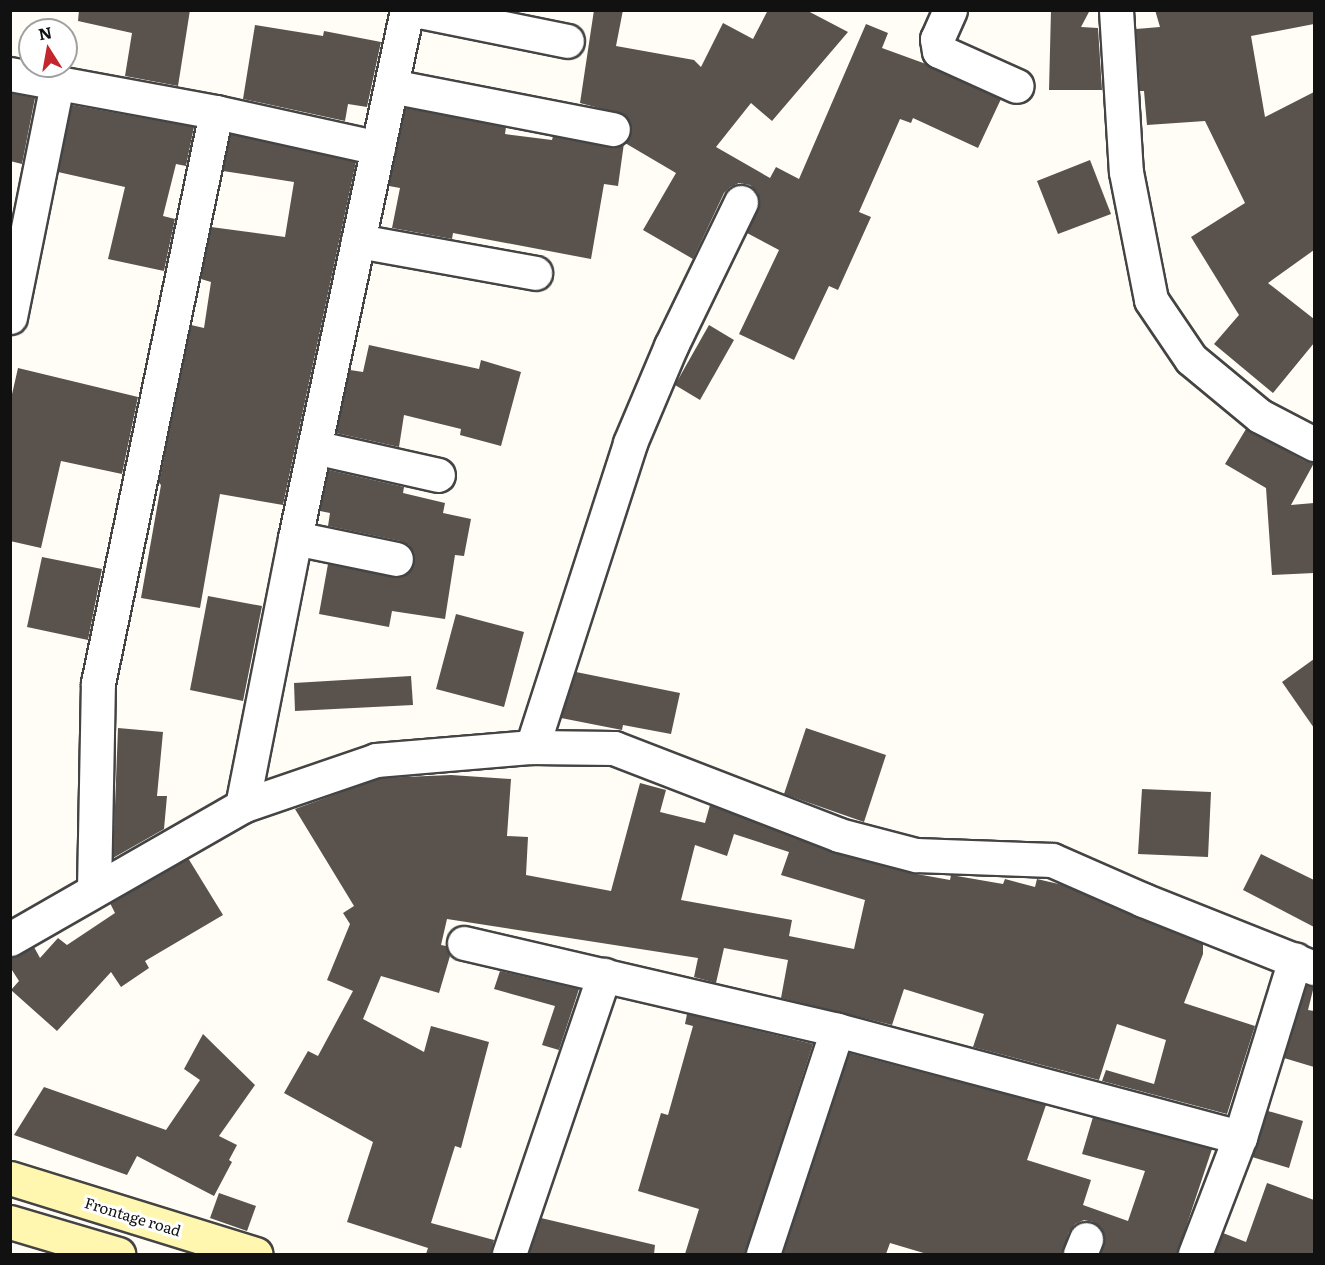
<!DOCTYPE html>
<style>
body{margin:0}
#map{position:relative;width:1325px;height:1265px;overflow:hidden;background:#fffdf5;font-family:Literata,serif}
div>[style]{position:absolute}
.building>*{inset:0;background:#5a524d}
.roads{filter:drop-shadow(2px 0 #444) drop-shadow(-2px 0 #444) drop-shadow(0 2px #444) drop-shadow(0 -2px #444)}
.street>*{height:33px;margin:-16.5px;padding:0 16.5px;transform-origin:16.5px;border-radius:16.5px;background:#fff}
.secondary>*{height:33px;margin:-16.5px;padding:0 16.5px;transform-origin:16.5px;border-radius:16.5px;background:#fff6b0}
span{translate:-50% -50%;white-space:nowrap;text-align:center;line-height:1.15;-webkit-text-stroke:6px #fff;paint-order:stroke}
.street-label{font-size:15px;color:#111}
.frame{position:absolute;inset:0;border:12px solid #111;pointer-events:none}
.north{position:absolute;left:18px;top:18px;width:60px;height:60px;box-sizing:border-box;background:#fff;border:2px solid #a0a0a0;border-radius:50%;rotate:349deg;font-size:16px;font-weight:700;line-height:24px;text-align:center;color:#111}
.north::after{content:'';display:block;margin:auto;width:21px;height:27px;background:#c4262e;clip-path:polygon(50% 0,100% 100%,50% 72%,0 100%)}
</style>
<div id="map">
<div class="building">
<div style="clip-path:polygon(79px 10px,190px 10px,178px 86px,125px 76px,132px 33px,78px 21px)"></div>
<div style="clip-path:polygon(594px 10px,623px 10px,616px 46px,694px 60px,701px 67px,723px 23px,753px 39px,768px 10px,806px 10px,848px 32px,772px 121px,751px 103px,716px 147px,770px 178px,776px 167px,799px 179px,866px 24px,888px 33px,882px 48px,926px 64px,1001px 99px,978px 148px,913px 118px,911px 123px,900px 119px,859px 212px,871px 217px,838px 290px,829px 286px,794px 360px,739px 334px,779px 250px,747px 233px,760px 201px,757px 192px,750px 185px,739px 183px,730px 187px,724px 193px,693px 259px,643px 230px,676px 173px,625px 143px,631px 132px,630px 122px,625px 115px,580px 103px)"></div>
<div style="clip-path:polygon(1051px 10px,1090px 10px,1081px 27px,1098px 28px,1102px 90px,1049px 90px)"></div>
<div style="clip-path:polygon(1155px 10px,1314px 10px,1314px 24px,1251px 36px,1265px 117px,1314px 92px,1314px 250px,1268px 283px,1314px 319px,1314px 343px,1273px 393px,1214px 344px,1239px 315px,1191px 237px,1245px 203px,1205px 121px,1147px 125px,1144px 91px,1140px 91px,1136px 29px,1160px 27px)"></div>
<div style="clip-path:polygon(255px 25px,323px 36px,324px 31px,381px 42px,367px 107px,348px 104px,345px 121px,243px 99px)"></div>
<div style="clip-path:polygon(10px 93px,35px 98px,22px 164px,10px 161px)"></div>
<div style="clip-path:polygon(72px 105px,194px 127px,186px 166px,176px 164px,163px 216px,175px 219px,164px 271px,108px 259px,125px 187px,58px 172px)"></div>
<div style="clip-path:polygon(405px 108px,506px 127px,505px 134px,552px 140px,553px 136px,609px 147px,624px 143px,618px 186px,604px 184px,591px 259px,453px 233px,452px 239px,392px 228px,400px 188px,389px 186px)"></div>
<div style="clip-path:polygon(231px 134px,356px 162px,283px 505px,220px 494px,200px 608px,141px 598px,161px 485px,159px 483px,191px 325px,204px 328px,211px 282px,201px 279px,211px 227px,285px 237px,294px 182px,223px 171px)"></div>
<div style="clip-path:polygon(1090px 160px,1111px 214px,1058px 234px,1037px 181px)"></div>
<div style="clip-path:polygon(709px 325px,734px 340px,700px 400px,675px 385px)"></div>
<div style="clip-path:polygon(369px 345px,479px 369px,481px 360px,521px 372px,501px 446px,460px 435px,461px 429px,404px 415px,399px 447px,336px 433px,350px 370px,363px 372px)"></div>
<div style="clip-path:polygon(18px 368px,138px 397px,122px 474px,61px 461px,41px 548px,10px 541px,10px 403px)"></div>
<div style="clip-path:polygon(1246px 429px,1305px 461px,1314px 463px,1291px 505px,1314px 503px,1314px 573px,1272px 575px,1266px 488px,1225px 464px)"></div>
<div style="clip-path:polygon(329px 470px,404px 487px,403px 493px,445px 503px,443px 513px,471px 519px,464px 556px,455px 555px,445px 619px,392px 611px,389px 627px,319px 614px,328px 564px,393px 577px,402px 577px,410px 572px,414px 562px,414px 553px,409px 545px,400px 541px,328px 526px,330px 513px,320px 511px)"></div>
<div style="clip-path:polygon(42px 557px,102px 569px,88px 640px,27px 627px)"></div>
<div style="clip-path:polygon(208px 596px,262px 606px,243px 701px,190px 690px)"></div>
<div style="clip-path:polygon(456px 614px,524px 632px,504px 707px,436px 689px)"></div>
<div style="clip-path:polygon(1314px 659px,1314px 728px,1282px 682px)"></div>
<div style="clip-path:polygon(576px 672px,680px 693px,671px 734px,623px 725px,622px 730px,561px 718px)"></div>
<div style="clip-path:polygon(411px 676px,413px 705px,295px 711px,294px 683px)"></div>
<div style="clip-path:polygon(118px 728px,163px 732px,157px 796px,167px 796px,164px 829px,113px 858px)"></div>
<div style="clip-path:polygon(806px 728px,886px 755px,864px 822px,784px 794px)"></div>
<div style="clip-path:polygon(evenodd,451px 775px,511px 779px,507px 836px,528px 837px,526px 875px,611px 891px,640px 783px,666px 790px,660px 812px,705px 823px,710px 805px,832px 852px,911px 873px,950px 880px,951px 875px,1003px 884px,1005px 879px,1035px 887px,1037px 879px,1063px 885px,1203px 944px,1203px 954px,1184px 1003px,1255px 1026px,1227px 1114px,1102px 1081px,1106px 1070px,1154px 1084px,1166px 1040px,1117px 1024px,1099px 1080px,973px 1047px,984px 1014px,904px 989px,892px 1025px,781px 998px,788px 960px,724px 948px,716px 983px,694px 977px,698px 958px,447px 919px,441px 945px,446px 946px,450px 956px,439px 993px,381px 976px,363px 1019px,424px 1052px,431px 1026px,489px 1042px,461px 1148px,455px 1146px,431px 1223px,494px 1240px,491px 1254px,426px 1254px,428px 1248px,347px 1222px,373px 1142px,284px 1093px,308px 1051px,318px 1056px,353px 991px,327px 980px,350px 924px,343px 913px,354px 906px,295px 809px,380px 778px,451px 775px,734px 834px,789px 852px,781px 875px,865px 900px,854px 949px,789px 936px,792px 920px,681px 900px,695px 845px,727px 856px,734px 834px)"></div>
<div style="clip-path:polygon(1142px 789px,1211px 792px,1208px 857px,1138px 854px)"></div>
<div style="clip-path:polygon(1261px 854px,1314px 880px,1314px 927px,1243px 890px)"></div>
<div style="clip-path:polygon(188px 858px,223px 915px,145px 961px,149px 968px,121px 987px,111px 972px,57px 1031px,11px 990px,19px 981px,10px 967px,10px 958px,34px 947px,40px 958px,58px 938px,67px 945px,115px 913px,110px 903px)"></div>
<div style="clip-path:polygon(500px 971px,579px 989px,559px 1050px,542px 1045px,555px 1006px,494px 989px)"></div>
<div style="clip-path:polygon(1307px 985px,1314px 986px,1308px 1010px,1314px 1011px,1314px 1067px,1284px 1058px)"></div>
<div style="clip-path:polygon(687px 1014px,813px 1044px,745px 1254px,685px 1254px,699px 1209px,638px 1191px,661px 1113px,668px 1115px,693px 1026px,685px 1024px)"></div>
<div style="clip-path:polygon(203px 1034px,255px 1085px,219px 1136px,237px 1145px,229px 1160px,232px 1162px,214px 1196px,137px 1156px,127px 1175px,14px 1135px,44px 1087px,166px 1130px,200px 1080px,184px 1069px)"></div>
<div style="clip-path:polygon(849px 1053px,1046px 1105px,1027px 1160px,1091px 1180px,1083px 1205px,1128px 1221px,1145px 1171px,1082px 1154px,1093px 1117px,1212px 1149px,1177px 1254px,1100px 1254px,1105px 1237px,1101px 1228px,1093px 1222px,1084px 1220px,1075px 1224px,1069px 1232px,1062px 1254px,927px 1254px,890px 1243px,886px 1254px,783px 1254px)"></div>
<div style="clip-path:polygon(1268px 1111px,1303px 1121px,1289px 1168px,1252px 1157px)"></div>
<div style="clip-path:polygon(1267px 1183px,1314px 1200px,1314px 1254px,1215px 1254px,1223px 1233px,1246px 1242px)"></div>
<div style="clip-path:polygon(219px 1193px,256px 1206px,247px 1231px,210px 1218px)"></div>
<div style="clip-path:polygon(541px 1218px,655px 1245px,654px 1254px,529px 1254px)"></div>
</div>
<div class="roads">
<div class="street">
<div style="left:415px;top:10px;width:155px;rotate:11.5deg"></div>
<div style="left:950px;top:10px;width:32px;rotate:114deg"></div>
<div style="left:937px;top:39px;width:12px;rotate:81deg"></div>
<div style="left:939px;top:51px;width:85px;rotate:24.2deg"></div>
<div style="left:1116px;top:10px;width:162px;rotate:86.5deg"></div>
<div style="left:1126px;top:172px;width:130px;rotate:78.9deg"></div>
<div style="left:1151px;top:300px;width:71px;rotate:55.9deg"></div>
<div style="left:1191px;top:359px;width:89px;rotate:39.6deg"></div>
<div style="left:1260px;top:416px;width:61px;rotate:27.4deg"></div>
<div style="left:10px;top:74px;width:209px;rotate:10.5deg"></div>
<div style="left:216px;top:112px;width:166px;rotate:12.5deg"></div>
<div style="left:391px;top:86px;width:226px;rotate:11deg"></div>
<div style="left:358px;top:241px;width:180px;rotate:10.2deg"></div>
<div style="left:10px;top:317px;width:238px;rotate:-78.6deg"></div>
<div style="left:314px;top:447px;width:127px;rotate:12.7deg"></div>
<div style="left:295px;top:538px;width:103px;rotate:11.7deg"></div>
<div style="left:532px;top:747px;width:319px;rotate:-72.1deg"></div>
<div style="left:630px;top:443px;width:105px;rotate:-67.1deg"></div>
<div style="left:671px;top:346px;width:160px;rotate:-64.1deg"></div>
<div style="left:242px;top:806px;width:273px;rotate:-78.8deg"></div>
<div style="left:295px;top:538px;width:540px;rotate:-78.02deg"></div>
<div style="left:94px;top:889px;width:206px;rotate:-88.9deg"></div>
<div style="left:98px;top:683px;width:583px;rotate:-78.32deg"></div>
<div style="left:10px;top:939px;width:267px;rotate:-29.8deg"></div>
<div style="left:242px;top:806px;width:142px;rotate:-18.9deg"></div>
<div style="left:376px;top:760px;width:157px;rotate:-4.8deg"></div>
<div style="left:532px;top:747px;width:82px;rotate:0.7deg"></div>
<div style="left:614px;top:748px;width:241px;rotate:21.1deg"></div>
<div style="left:839px;top:835px;width:80px;rotate:14.6deg"></div>
<div style="left:916px;top:855px;width:136px;rotate:2.1deg"></div>
<div style="left:1052px;top:860px;width:99px;rotate:23.7deg"></div>
<div style="left:1143px;top:900px;width:184px;rotate:21.7deg"></div>
<div style="left:464px;top:943px;width:383px;rotate:13.1deg"></div>
<div style="left:837px;top:1030px;width:417px;rotate:14.9deg"></div>
<div style="left:509px;top:1254px;width:295px;rotate:-71.2deg"></div>
<div style="left:763px;top:1254px;width:236px;rotate:-71.7deg"></div>
<div style="left:1080px;top:1254px;width:16px;rotate:-68deg"></div>
<div style="left:1195px;top:1254px;width:125px;rotate:-69deg"></div>
<div style="left:1240px;top:1137px;width:186px;rotate:-72.8deg"></div>
</div>
<div class="secondary">
<div style="left:10px;top:1178px;width:257px;rotate:17.2deg"></div>
<div style="left:10px;top:1222px;width:113px;rotate:16.5deg"></div>
</div>
</div>
<div class="street-label">
<span style="left:133px;top:1216px;rotate:17deg">Frontage road</span>
</div>
<div class="frame"></div>
<div class="north">N</div>
</div>
